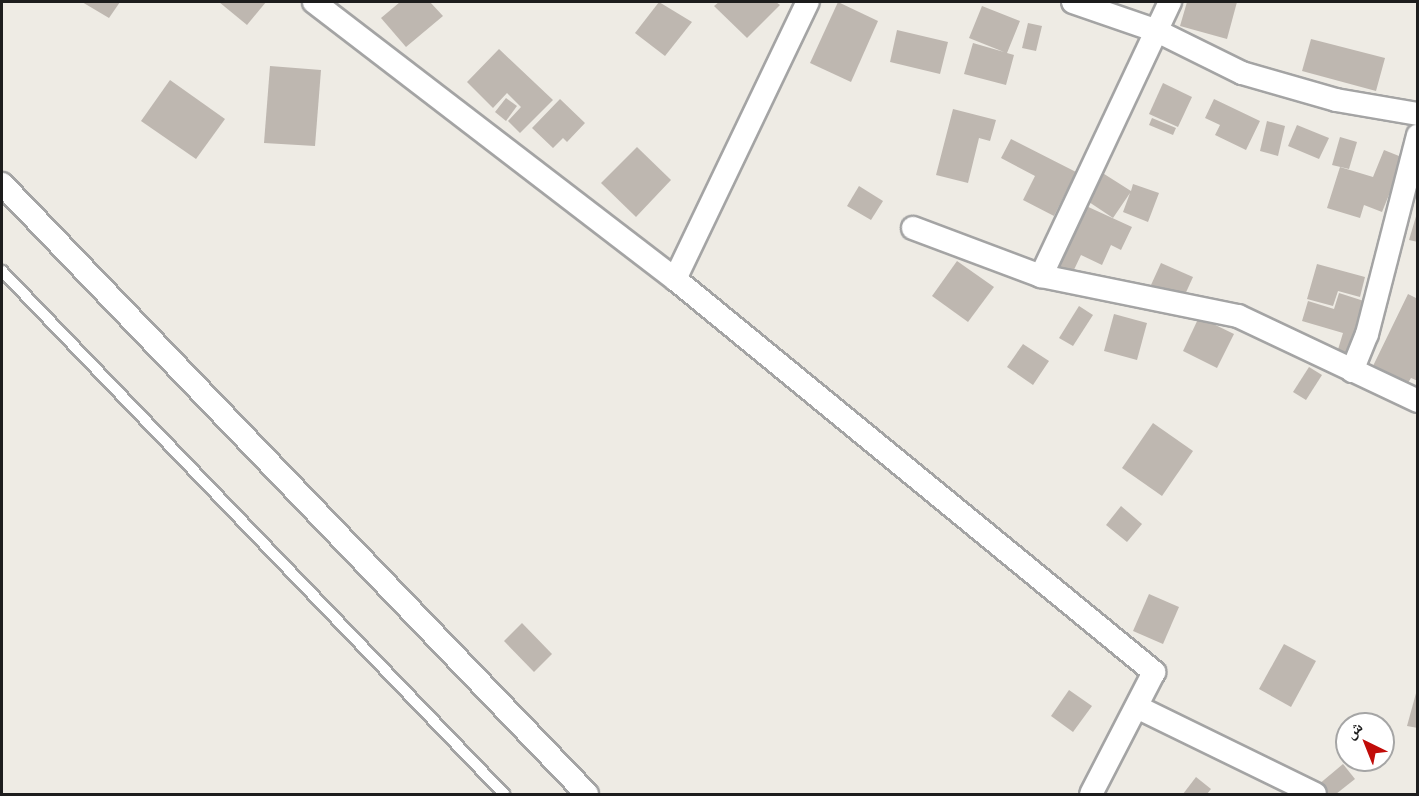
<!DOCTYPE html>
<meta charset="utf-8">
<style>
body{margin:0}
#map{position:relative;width:1419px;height:796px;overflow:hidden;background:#eeebe4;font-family:Figtree,"Noto Naskh Arabic",sans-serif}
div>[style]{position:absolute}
.building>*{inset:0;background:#beb7b0}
.roads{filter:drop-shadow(2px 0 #a4a4a4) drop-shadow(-2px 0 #a4a4a4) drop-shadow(0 2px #a4a4a4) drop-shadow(0 -2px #a4a4a4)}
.lane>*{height:10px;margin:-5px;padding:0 5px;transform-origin:5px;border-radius:5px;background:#fff}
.street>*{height:22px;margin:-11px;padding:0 11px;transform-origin:11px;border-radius:11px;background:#fff}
span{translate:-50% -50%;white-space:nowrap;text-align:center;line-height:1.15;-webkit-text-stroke:4.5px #fff;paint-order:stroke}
.frame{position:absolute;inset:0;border:3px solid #1d1d1d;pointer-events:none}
.north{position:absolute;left:1335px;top:712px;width:60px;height:60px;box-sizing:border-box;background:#fff;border:2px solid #a5a5a5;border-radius:50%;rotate:317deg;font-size:16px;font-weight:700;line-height:24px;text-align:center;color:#1d1d1d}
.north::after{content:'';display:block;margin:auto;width:21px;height:27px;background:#c10c09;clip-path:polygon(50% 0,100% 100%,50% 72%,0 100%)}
</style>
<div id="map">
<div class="building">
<div style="clip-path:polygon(82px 2px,120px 2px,109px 18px)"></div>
<div style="clip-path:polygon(219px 2px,266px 2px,247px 25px)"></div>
<div style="clip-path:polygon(400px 2px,430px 2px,443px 16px,406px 47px,381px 18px)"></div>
<div style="clip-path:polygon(659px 2px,692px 22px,665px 56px,635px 33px)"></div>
<div style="clip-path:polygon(719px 2px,776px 2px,780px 5px,747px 38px,714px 6px)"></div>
<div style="clip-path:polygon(838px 2px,878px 21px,851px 82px,810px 63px)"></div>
<div style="clip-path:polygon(1187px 2px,1237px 2px,1227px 39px,1180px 26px)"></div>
<div style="clip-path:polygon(982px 6px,1020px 21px,1007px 53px,1014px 55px,1006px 85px,964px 74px,973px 43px,1004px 52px,969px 38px)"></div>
<div style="clip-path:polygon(1028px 23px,1042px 26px,1036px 51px,1022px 48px)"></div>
<div style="clip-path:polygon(897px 30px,948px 42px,940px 74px,890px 62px)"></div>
<div style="clip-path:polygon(1311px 39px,1385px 58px,1376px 91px,1302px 71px)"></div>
<div style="clip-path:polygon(499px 49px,553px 100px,520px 133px,508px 121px,521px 107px,507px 93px,493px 108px,467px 82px)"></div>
<div style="clip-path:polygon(270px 66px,321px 70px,315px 146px,264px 143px)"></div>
<div style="clip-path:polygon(170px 80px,225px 119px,196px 159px,141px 121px)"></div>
<div style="clip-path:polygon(1163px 83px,1192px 97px,1178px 127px,1149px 114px)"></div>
<div style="clip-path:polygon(506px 98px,517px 106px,506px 121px,495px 112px)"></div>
<div style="clip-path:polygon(560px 99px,585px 123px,567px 142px,563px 138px,553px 148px,532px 128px)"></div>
<div style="clip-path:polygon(1214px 99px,1260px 121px,1246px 150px,1215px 135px,1220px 125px,1205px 118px)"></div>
<div style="clip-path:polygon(953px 109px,996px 120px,990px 141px,979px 138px,968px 183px,936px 175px)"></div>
<div style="clip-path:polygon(1152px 118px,1176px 128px,1173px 135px,1149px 125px)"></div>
<div style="clip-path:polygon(1267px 121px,1285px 126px,1278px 156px,1260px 151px)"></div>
<div style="clip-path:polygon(1297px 125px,1329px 138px,1319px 159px,1288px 146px)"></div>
<div style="clip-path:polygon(1340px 137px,1357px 142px,1349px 169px,1332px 165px)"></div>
<div style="clip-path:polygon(1011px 139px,1076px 172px,1054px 216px,1023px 200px,1035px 176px,1001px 158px)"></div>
<div style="clip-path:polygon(637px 147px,671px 180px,636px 217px,601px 183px)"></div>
<div style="clip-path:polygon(1384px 150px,1404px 158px,1382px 212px,1364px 205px,1360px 218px,1327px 208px,1340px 167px,1373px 177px)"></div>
<div style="clip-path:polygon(1101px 172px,1131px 191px,1133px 184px,1159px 193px,1148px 222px,1123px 212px,1130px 193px,1113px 218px,1083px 198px)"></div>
<div style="clip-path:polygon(859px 186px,883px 201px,871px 220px,847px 206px)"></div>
<div style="clip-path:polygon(1084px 205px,1132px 227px,1121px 250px,1111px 245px,1102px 265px,1081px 255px,1071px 276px,1055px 268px)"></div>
<div style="clip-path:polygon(1417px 213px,1418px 213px,1418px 242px,1409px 240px)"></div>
<div style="clip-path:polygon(957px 261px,994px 287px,968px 322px,932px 296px)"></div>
<div style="clip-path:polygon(1161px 263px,1193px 277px,1183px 299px,1151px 285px)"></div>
<div style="clip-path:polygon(1317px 264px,1365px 277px,1360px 297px,1338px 291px,1333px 306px,1307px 299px)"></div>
<div style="clip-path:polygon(1339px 293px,1367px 302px,1349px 360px,1336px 356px,1343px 333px,1302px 321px,1308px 301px,1334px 309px)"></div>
<div style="clip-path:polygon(1408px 294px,1418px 299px,1418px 381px,1411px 378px,1408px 383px,1373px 366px)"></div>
<div style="clip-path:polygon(1079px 306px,1093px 315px,1073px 346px,1059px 338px)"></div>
<div style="clip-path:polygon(1114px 314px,1147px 323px,1137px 360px,1104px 351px)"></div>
<div style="clip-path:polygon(1199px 317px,1234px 334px,1217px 368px,1183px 351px)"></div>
<div style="clip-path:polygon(1023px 344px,1049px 361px,1033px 385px,1007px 367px)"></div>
<div style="clip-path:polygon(1309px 367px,1322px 375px,1306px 400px,1293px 392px)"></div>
<div style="clip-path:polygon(1153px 423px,1193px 451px,1162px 496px,1122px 468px)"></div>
<div style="clip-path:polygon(1121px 506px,1142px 524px,1127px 542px,1106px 525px)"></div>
<div style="clip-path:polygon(1149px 594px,1179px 607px,1163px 644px,1133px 631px)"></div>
<div style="clip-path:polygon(522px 623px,552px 654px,534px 672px,504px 641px)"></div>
<div style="clip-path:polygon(1284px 644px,1316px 661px,1291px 707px,1259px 689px)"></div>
<div style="clip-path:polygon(1418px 686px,1418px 728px,1407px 726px)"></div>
<div style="clip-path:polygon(1069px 690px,1092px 706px,1073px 732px,1051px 716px)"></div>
<div style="clip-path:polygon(1343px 764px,1355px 779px,1336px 794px,1326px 794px,1318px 785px)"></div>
<div style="clip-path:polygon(1196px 777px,1211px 789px,1207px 794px,1183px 794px)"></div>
</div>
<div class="roads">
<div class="lane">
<div style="left:2px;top:271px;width:725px;rotate:46.17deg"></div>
</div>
<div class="street">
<div style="left:314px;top:2px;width:455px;rotate:37.5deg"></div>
<div style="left:675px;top:279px;width:620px;rotate:39.37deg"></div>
<div style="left:1154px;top:672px;width:137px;rotate:117.3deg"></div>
<div style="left:1073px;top:2px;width:89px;rotate:19deg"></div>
<div style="left:1157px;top:31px;width:95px;rotate:26.3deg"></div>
<div style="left:1242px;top:73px;width:98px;rotate:16deg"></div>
<div style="left:1336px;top:100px;width:83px;rotate:9.7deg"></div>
<div style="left:2px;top:184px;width:845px;rotate:46.2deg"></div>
<div style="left:913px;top:228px;width:137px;rotate:20.6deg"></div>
<div style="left:1041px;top:276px;width:201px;rotate:11.5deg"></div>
<div style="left:1238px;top:316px;width:199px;rotate:25.3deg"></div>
<div style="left:1041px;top:276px;width:303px;rotate:-64.8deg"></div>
<div style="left:675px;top:279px;width:307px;rotate:-64.4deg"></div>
<div style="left:1352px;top:371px;width:40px;rotate:-68deg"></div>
<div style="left:1367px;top:334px;width:205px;rotate:-75.6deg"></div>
<div style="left:1137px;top:707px;width:198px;rotate:26deg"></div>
</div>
</div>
<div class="frame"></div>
<div class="north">ش</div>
</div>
